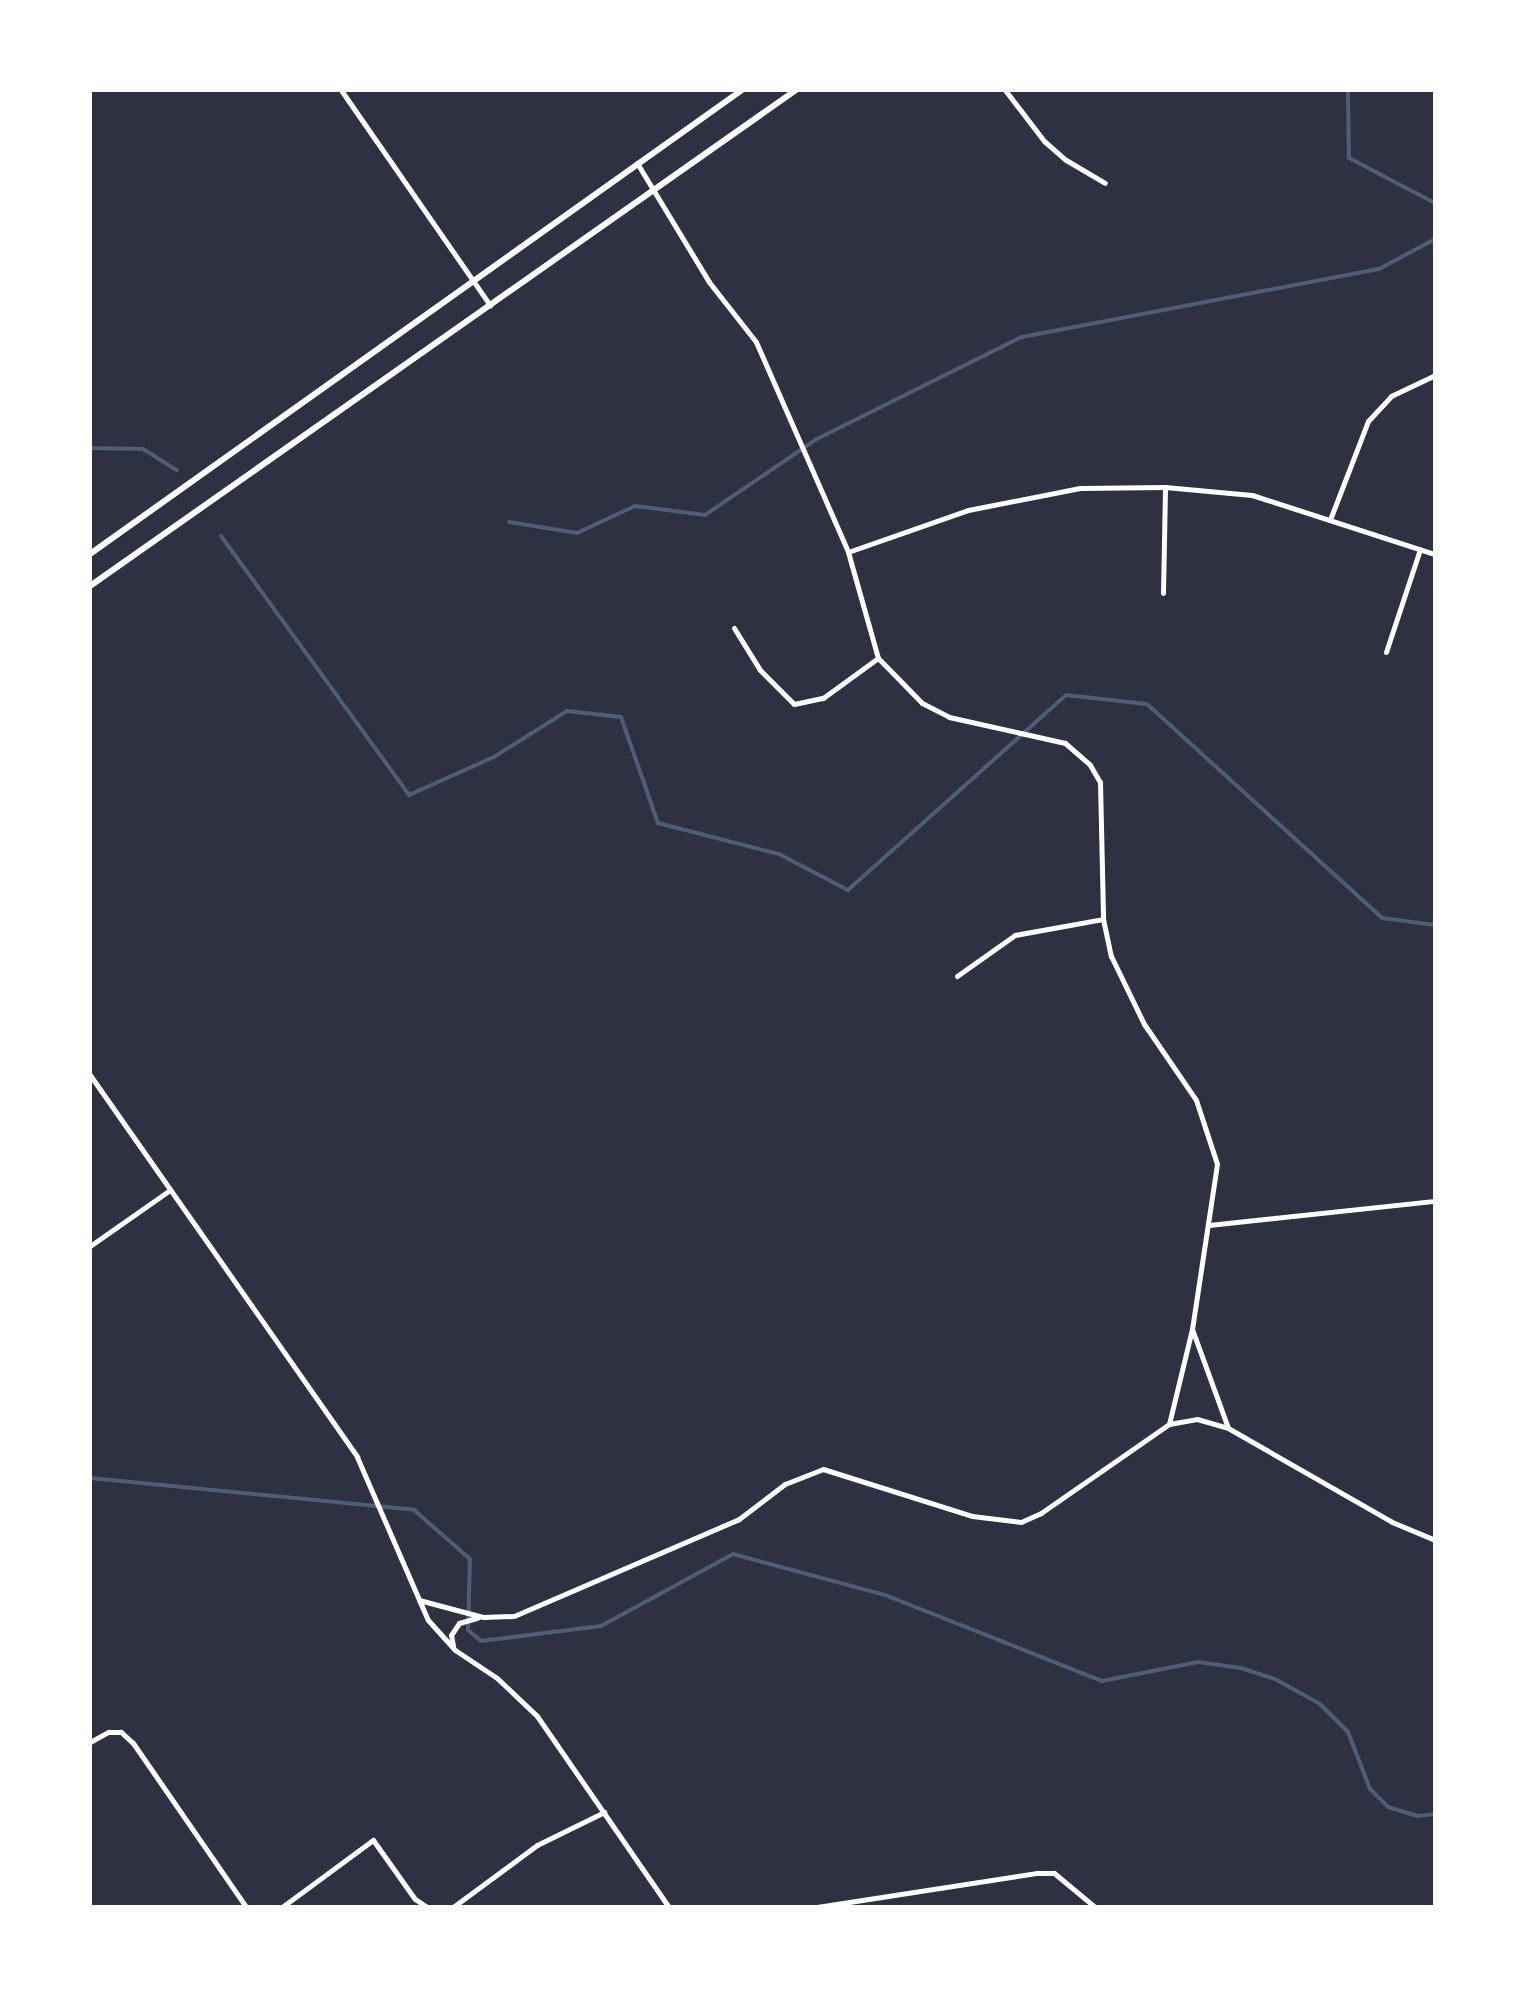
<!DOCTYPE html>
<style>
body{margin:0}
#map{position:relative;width:1525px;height:1997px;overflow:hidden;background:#2d3142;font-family:Raleway,sans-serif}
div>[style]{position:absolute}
.stream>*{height:4px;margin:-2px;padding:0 2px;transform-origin:2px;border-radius:2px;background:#4f5d75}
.minor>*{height:5px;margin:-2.5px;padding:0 2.5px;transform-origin:2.5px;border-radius:2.5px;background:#fff}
.tertiary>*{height:5px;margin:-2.5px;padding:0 2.5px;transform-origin:2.5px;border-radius:2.5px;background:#fff}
.secondary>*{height:6px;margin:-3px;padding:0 3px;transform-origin:3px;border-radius:3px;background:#fff}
span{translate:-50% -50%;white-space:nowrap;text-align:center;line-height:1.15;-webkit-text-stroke:8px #fff;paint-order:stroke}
.frame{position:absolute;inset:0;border:92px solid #fff;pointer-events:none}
</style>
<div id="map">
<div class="stream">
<div style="left:1348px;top:90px;width:68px;rotate:89.2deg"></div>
<div style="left:1349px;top:158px;width:97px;rotate:27.6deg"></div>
<div style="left:90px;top:448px;width:53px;rotate:1.1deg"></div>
<div style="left:143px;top:449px;width:40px;rotate:32deg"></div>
<div style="left:509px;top:522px;width:69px;rotate:9.2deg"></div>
<div style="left:577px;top:533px;width:64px;rotate:-25deg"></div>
<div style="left:635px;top:506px;width:71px;rotate:7.3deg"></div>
<div style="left:705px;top:515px;width:135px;rotate:-34.2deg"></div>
<div style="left:817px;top:439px;width:229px;rotate:-26.5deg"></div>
<div style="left:1022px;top:337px;width:363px;rotate:-10.8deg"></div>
<div style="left:1379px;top:269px;width:64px;rotate:-28.2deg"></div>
<div style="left:221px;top:536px;width:320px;rotate:54deg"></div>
<div style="left:409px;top:795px;width:93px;rotate:-24.1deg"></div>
<div style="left:494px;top:757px;width:86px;rotate:-32.2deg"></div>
<div style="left:567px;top:711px;width:54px;rotate:6.3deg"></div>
<div style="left:621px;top:717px;width:112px;rotate:70.8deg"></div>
<div style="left:658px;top:823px;width:125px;rotate:14.4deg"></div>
<div style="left:779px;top:854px;width:78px;rotate:27.6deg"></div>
<div style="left:848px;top:890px;width:292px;rotate:-41.8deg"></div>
<div style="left:1066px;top:695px;width:81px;rotate:6.3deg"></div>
<div style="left:1147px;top:704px;width:318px;rotate:42.3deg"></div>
<div style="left:1382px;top:918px;width:53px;rotate:7.5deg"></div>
<div style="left:90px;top:1478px;width:326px;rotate:5.6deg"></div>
<div style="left:414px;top:1510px;width:74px;rotate:41.2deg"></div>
<div style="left:470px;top:1559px;width:71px;rotate:91.6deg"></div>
<div style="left:468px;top:1630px;width:17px;rotate:40deg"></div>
<div style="left:481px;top:1641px;width:121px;rotate:-7.1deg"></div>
<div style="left:601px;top:1626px;width:150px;rotate:-28.6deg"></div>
<div style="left:733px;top:1554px;width:157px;rotate:15.1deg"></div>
<div style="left:885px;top:1595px;width:233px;rotate:21.6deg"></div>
<div style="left:1102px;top:1681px;width:98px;rotate:-11.2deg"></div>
<div style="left:1198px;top:1662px;width:43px;rotate:7.9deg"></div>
<div style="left:1241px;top:1668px;width:36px;rotate:18deg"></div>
<div style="left:1275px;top:1679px;width:51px;rotate:29.1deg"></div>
<div style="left:1320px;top:1704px;width:40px;rotate:45deg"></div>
<div style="left:1348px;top:1732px;width:61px;rotate:68.9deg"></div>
<div style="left:1370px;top:1789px;width:25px;rotate:45deg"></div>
<div style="left:1388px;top:1807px;width:30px;rotate:17deg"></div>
<div style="left:1417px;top:1816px;width:18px;rotate:-6deg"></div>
</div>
<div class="minor">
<div style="left:341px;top:90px;width:262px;rotate:55.3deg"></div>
<div style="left:1005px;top:90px;width:64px;rotate:52.6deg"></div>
<div style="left:1044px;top:141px;width:29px;rotate:41deg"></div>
<div style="left:1066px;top:160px;width:45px;rotate:30.5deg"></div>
<div style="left:637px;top:163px;width:139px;rotate:58.8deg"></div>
<div style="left:709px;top:282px;width:76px;rotate:51.9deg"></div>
<div style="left:756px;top:342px;width:229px;rotate:66.3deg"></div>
<div style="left:848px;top:552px;width:110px;rotate:74.2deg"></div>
<div style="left:878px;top:658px;width:63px;rotate:45.6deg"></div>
<div style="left:922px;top:703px;width:30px;rotate:27deg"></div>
<div style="left:949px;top:717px;width:119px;rotate:12.6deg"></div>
<div style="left:1065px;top:743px;width:33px;rotate:41deg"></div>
<div style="left:1090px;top:765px;width:20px;rotate:60deg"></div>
<div style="left:1100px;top:782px;width:137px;rotate:88.7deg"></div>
<div style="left:1103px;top:919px;width:38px;rotate:78deg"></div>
<div style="left:1111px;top:956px;width:76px;rotate:64.1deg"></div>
<div style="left:1144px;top:1024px;width:92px;rotate:55.6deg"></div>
<div style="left:1196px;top:1100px;width:67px;rotate:71.8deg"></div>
<div style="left:1217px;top:1164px;width:167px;rotate:98.6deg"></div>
<div style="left:1192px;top:1329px;width:98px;rotate:103.6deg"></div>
<div style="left:1331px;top:517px;width:103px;rotate:-68.9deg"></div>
<div style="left:1368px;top:421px;width:34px;rotate:-47deg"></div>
<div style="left:1391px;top:396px;width:49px;rotate:-25.5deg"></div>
<div style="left:848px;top:552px;width:127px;rotate:-19.3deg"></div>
<div style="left:968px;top:510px;width:114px;rotate:-11.1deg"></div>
<div style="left:1080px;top:488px;width:85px;rotate:-0.7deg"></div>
<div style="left:1165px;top:487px;width:87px;rotate:5.3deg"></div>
<div style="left:1252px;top:495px;width:192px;rotate:17.9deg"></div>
<div style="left:1163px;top:593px;width:106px;rotate:-88.9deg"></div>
<div style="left:734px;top:628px;width:49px;rotate:58.2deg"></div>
<div style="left:760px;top:670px;width:48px;rotate:45deg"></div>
<div style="left:794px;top:704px;width:30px;rotate:-12deg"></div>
<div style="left:823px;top:698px;width:68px;rotate:-36deg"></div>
<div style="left:1386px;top:652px;width:108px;rotate:-71.7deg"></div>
<div style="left:957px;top:976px;width:71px;rotate:-35.3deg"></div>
<div style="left:1015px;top:935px;width:89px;rotate:-10.3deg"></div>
<div style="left:1209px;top:1225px;width:227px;rotate:-6.1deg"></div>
<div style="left:90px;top:1246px;width:98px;rotate:-35deg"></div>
<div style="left:1192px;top:1329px;width:105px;rotate:70deg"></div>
<div style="left:419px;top:1600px;width:66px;rotate:14.9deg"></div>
<div style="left:483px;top:1617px;width:31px;rotate:-2deg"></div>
<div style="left:514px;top:1616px;width:245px;rotate:-23.3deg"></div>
<div style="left:739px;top:1519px;width:58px;rotate:-37.3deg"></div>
<div style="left:785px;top:1484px;width:41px;rotate:-21.5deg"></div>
<div style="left:823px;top:1469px;width:156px;rotate:17.5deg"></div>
<div style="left:972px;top:1516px;width:49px;rotate:7deg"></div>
<div style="left:1021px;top:1522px;width:22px;rotate:-24deg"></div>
<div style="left:1041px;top:1513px;width:156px;rotate:-34.8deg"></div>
<div style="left:1169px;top:1424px;width:28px;rotate:-10deg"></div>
<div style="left:1197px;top:1419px;width:32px;rotate:16deg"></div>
<div style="left:1228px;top:1428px;width:189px;rotate:29.8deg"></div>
<div style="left:1392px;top:1522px;width:47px;rotate:22.7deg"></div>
<div style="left:453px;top:1646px;width:11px;rotate:-100deg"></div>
<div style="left:451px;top:1635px;width:14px;rotate:-56deg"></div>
<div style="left:459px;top:1623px;width:19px;rotate:-16deg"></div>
<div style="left:90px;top:1742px;width:21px;rotate:-29deg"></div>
<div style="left:108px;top:1732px;width:13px"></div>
<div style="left:121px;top:1732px;width:16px;rotate:43deg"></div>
<div style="left:133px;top:1743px;width:199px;rotate:55.4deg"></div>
<div style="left:282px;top:1907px;width:113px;rotate:-36.4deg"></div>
<div style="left:373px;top:1840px;width:72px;rotate:54.6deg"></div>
<div style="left:415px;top:1899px;width:14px;rotate:34deg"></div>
<div style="left:453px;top:1907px;width:104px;rotate:-36.4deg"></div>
<div style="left:537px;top:1845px;width:75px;rotate:-26.2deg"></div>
<div style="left:817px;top:1907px;width:223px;rotate:-8.8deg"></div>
<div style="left:1037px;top:1873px;width:17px"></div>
<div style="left:1054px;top:1873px;width:53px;rotate:39.7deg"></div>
</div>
<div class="tertiary">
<div style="left:90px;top:1075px;width:466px;rotate:55deg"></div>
<div style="left:357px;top:1457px;width:178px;rotate:66.5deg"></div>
<div style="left:428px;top:1620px;width:40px;rotate:48deg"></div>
<div style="left:455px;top:1650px;width:50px;rotate:33.7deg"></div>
<div style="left:497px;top:1678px;width:55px;rotate:43.5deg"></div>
<div style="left:537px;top:1716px;width:232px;rotate:55.4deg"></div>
</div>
<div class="secondary">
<div style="left:90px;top:554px;width:800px;rotate:-35.44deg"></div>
<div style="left:90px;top:586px;width:863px;rotate:-35.09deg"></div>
</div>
<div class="frame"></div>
</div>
